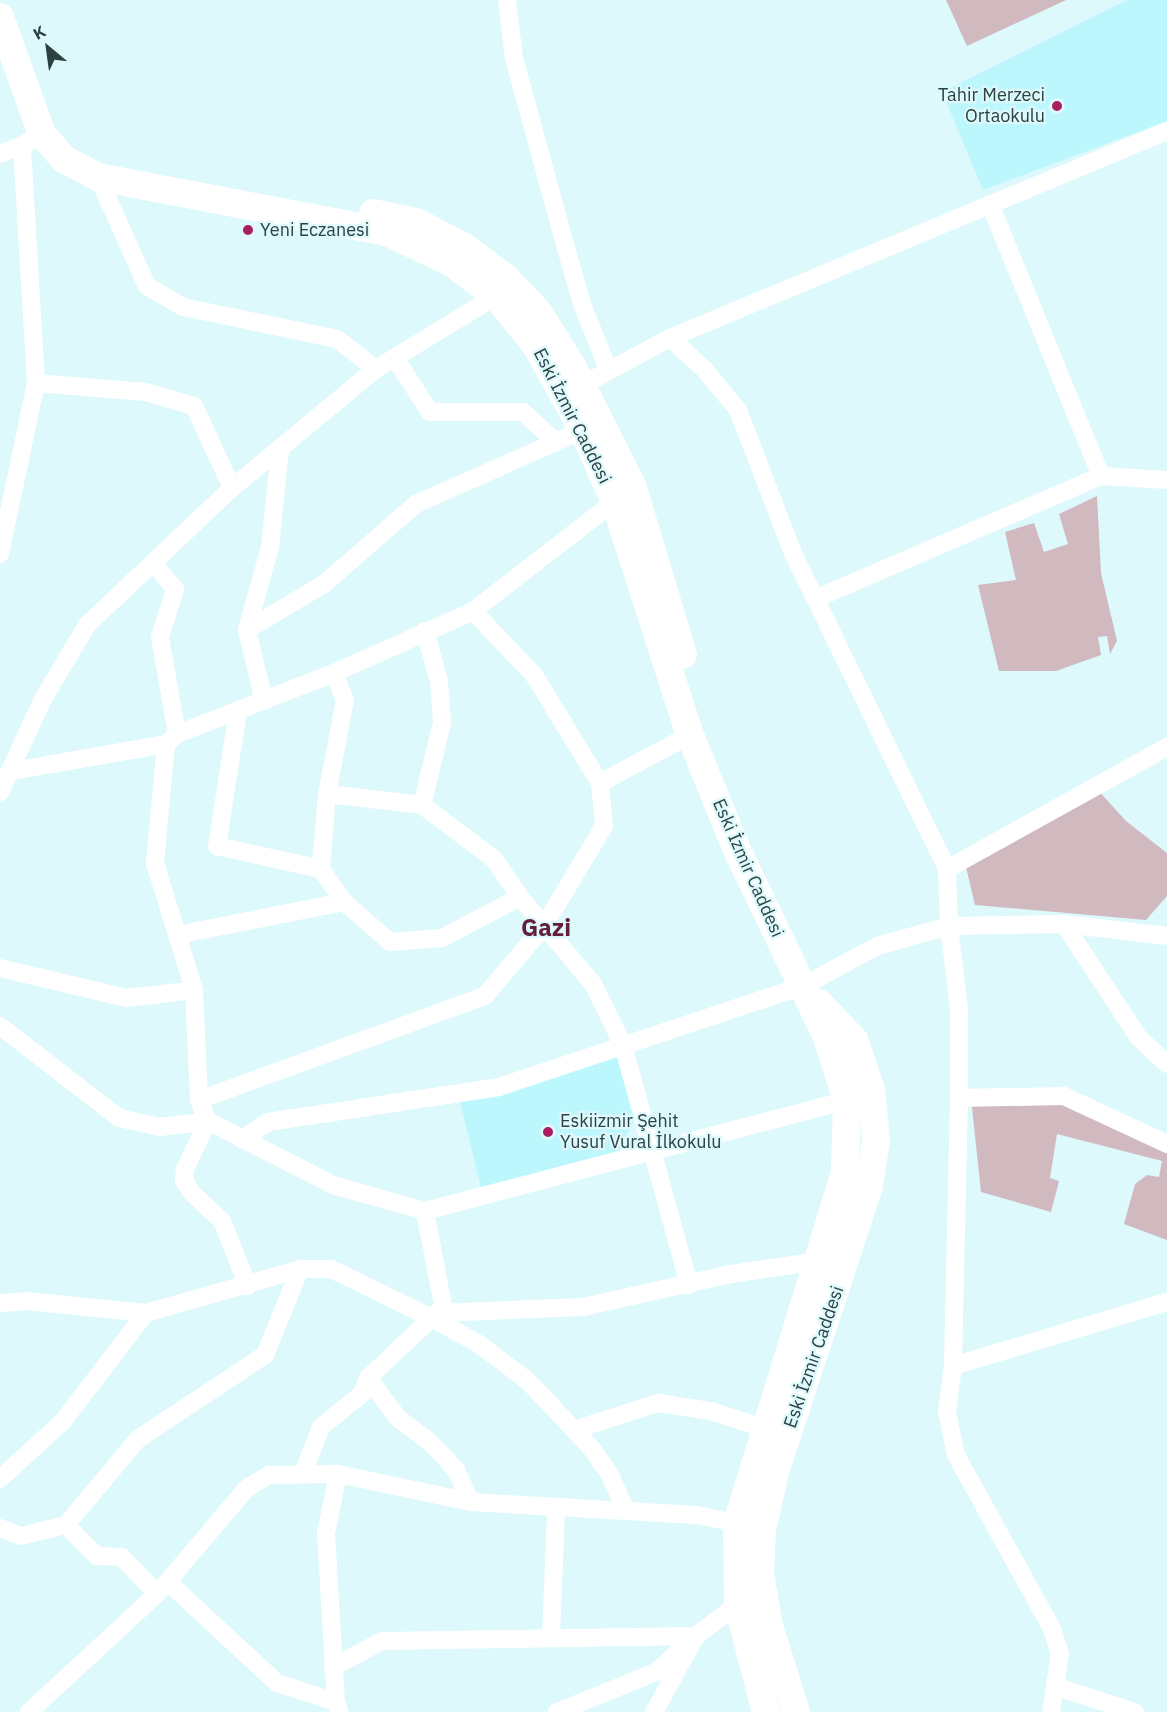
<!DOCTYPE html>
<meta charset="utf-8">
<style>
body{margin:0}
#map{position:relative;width:1167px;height:1712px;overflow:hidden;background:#ddf9fc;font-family:"IBM Plex Sans",sans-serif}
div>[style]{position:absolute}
.built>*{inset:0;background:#bcf7fd}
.green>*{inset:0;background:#d1b9c0}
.minor>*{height:18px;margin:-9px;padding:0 9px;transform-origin:9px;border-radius:9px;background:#fff}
.primary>*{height:28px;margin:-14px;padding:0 14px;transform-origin:14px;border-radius:14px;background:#fff}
.dots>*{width:16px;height:16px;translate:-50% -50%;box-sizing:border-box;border:3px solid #ddf9fc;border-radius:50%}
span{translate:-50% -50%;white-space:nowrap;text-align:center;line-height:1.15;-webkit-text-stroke:4.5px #ddf9fc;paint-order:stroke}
.poi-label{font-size:18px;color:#2d4042}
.right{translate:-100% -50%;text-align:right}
.left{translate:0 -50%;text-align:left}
.street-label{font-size:18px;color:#2d4042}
.district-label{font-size:24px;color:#62203b;font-weight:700}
.north{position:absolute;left:18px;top:18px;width:60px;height:60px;-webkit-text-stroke:4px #ddf9fc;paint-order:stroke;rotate:331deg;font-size:16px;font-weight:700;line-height:24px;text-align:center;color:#2d4042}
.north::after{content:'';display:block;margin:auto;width:21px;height:27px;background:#2d4042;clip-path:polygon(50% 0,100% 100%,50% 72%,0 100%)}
</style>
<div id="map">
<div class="built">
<div style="clip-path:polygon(1127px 0,1167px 0,1167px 121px,983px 190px,942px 92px)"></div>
<div style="clip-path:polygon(621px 1052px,642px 1104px,614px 1161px,482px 1192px,459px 1098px)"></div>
</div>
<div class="green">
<div style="clip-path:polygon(946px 0,1066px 0,967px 46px)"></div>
<div style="clip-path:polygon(1097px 496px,1101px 573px,1117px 641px,1110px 654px,1107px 636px,1098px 637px,1101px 655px,1056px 671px,999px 671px,978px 585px,1016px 580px,1005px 532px,1034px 523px,1044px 552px,1068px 544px,1059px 514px)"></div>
<div style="clip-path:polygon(1095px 787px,1126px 821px,1167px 853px,1167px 896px,1146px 920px,975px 905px,964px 859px)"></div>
<div style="clip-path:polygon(1064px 1096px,1167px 1144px,1167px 1240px,1124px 1224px,1135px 1184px,1147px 1175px,1159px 1177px,1162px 1161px,1057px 1134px,1050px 1178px,1059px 1181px,1051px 1212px,981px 1192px,971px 1098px)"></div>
</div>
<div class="minor">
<div style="left:507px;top:0;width:58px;rotate:83.1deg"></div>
<div style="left:514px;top:58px;width:197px;rotate:74.7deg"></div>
<div style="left:566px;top:248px;width:58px;rotate:74.1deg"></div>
<div style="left:582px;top:304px;width:72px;rotate:68.1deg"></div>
<div style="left:0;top:154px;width:24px;rotate:-22deg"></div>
<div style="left:98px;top:177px;width:120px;rotate:65.8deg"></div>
<div style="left:147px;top:286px;width:42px;rotate:30.3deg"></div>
<div style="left:183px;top:307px;width:157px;rotate:11.7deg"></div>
<div style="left:337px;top:339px;width:49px;rotate:37.6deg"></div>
<div style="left:990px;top:204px;width:294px;rotate:67.8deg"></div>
<div style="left:670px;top:338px;width:47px;rotate:42.4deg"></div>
<div style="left:705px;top:370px;width:52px;rotate:50.5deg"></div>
<div style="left:738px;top:410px;width:153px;rotate:69deg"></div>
<div style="left:793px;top:553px;width:352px;rotate:64deg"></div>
<div style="left:947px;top:869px;width:57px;rotate:88deg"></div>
<div style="left:949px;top:926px;width:84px;rotate:83.1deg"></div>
<div style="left:959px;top:1009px;width:89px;rotate:90deg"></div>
<div style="left:959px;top:1098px;width:268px;rotate:91.3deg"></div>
<div style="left:953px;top:1366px;width:46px;rotate:97.4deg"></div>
<div style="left:947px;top:1412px;width:44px;rotate:78.2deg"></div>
<div style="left:956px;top:1455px;width:199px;rotate:61.1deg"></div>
<div style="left:1052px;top:1629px;width:26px;rotate:72deg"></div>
<div style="left:1060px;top:1654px;width:59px;rotate:98.8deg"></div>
<div style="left:395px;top:358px;width:64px;rotate:57.1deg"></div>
<div style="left:430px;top:412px;width:93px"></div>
<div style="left:523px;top:412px;width:43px;rotate:42.2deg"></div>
<div style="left:36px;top:383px;width:110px;rotate:4.7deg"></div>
<div style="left:146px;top:392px;width:50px;rotate:16.3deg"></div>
<div style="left:194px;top:406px;width:90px;rotate:65.1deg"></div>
<div style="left:573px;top:390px;width:110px;rotate:-28.2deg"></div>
<div style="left:670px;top:338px;width:538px;rotate:-22.61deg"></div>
<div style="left:0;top:554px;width:175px;rotate:-78.1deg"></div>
<div style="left:36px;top:383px;width:238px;rotate:-93.4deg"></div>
<div style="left:22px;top:145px;width:23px;rotate:-29deg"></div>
<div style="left:154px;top:564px;width:33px;rotate:50deg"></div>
<div style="left:175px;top:589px;width:50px;rotate:107.4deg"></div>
<div style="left:160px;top:637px;width:98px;rotate:80.1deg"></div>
<div style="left:815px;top:599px;width:311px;rotate:-23.3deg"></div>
<div style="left:1101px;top:476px;width:66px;rotate:3.5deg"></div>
<div style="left:473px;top:611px;width:88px;rotate:46.4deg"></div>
<div style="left:534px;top:675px;width:127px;rotate:58.6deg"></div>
<div style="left:247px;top:630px;width:86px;rotate:-74.5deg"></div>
<div style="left:270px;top:547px;width:98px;rotate:-84.1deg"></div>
<div style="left:334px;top:673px;width:29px;rotate:68deg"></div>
<div style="left:345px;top:700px;width:96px;rotate:100.8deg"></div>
<div style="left:327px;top:794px;width:75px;rotate:94.6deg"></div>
<div style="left:321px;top:869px;width:40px;rotate:55.1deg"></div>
<div style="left:344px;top:902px;width:61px;rotate:41deg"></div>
<div style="left:390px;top:942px;width:52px;rotate:-4.4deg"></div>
<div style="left:442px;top:938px;width:88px;rotate:-27.7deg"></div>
<div style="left:264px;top:701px;width:73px;rotate:-103.5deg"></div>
<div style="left:247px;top:630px;width:90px;rotate:-30.9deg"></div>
<div style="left:324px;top:584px;width:122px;rotate:-41deg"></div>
<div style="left:416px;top:504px;width:183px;rotate:-23.9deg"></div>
<div style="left:238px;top:711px;width:137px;rotate:98.8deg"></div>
<div style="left:217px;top:846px;width:107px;rotate:12.5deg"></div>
<div style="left:166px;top:744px;width:120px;rotate:95.3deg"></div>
<div style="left:155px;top:863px;width:133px;rotate:72.9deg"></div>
<div style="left:194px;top:990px;width:110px;rotate:87.4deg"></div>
<div style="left:199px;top:1100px;width:23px;rotate:67deg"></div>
<div style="left:208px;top:1121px;width:53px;rotate:115.6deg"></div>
<div style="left:185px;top:1169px;width:11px;rotate:95deg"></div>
<div style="left:184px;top:1180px;width:14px;rotate:60deg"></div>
<div style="left:191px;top:1192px;width:42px;rotate:43.1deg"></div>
<div style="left:222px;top:1221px;width:70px;rotate:68.2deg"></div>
<div style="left:12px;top:771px;width:156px;rotate:-9.9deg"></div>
<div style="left:166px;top:744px;width:15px;rotate:-42deg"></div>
<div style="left:177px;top:734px;width:168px;rotate:-21.2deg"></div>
<div style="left:334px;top:673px;width:152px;rotate:-24deg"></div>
<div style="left:473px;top:611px;width:188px;rotate:-37.7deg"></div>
<div style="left:0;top:792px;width:102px;rotate:-65.2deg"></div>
<div style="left:43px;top:699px;width:86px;rotate:-59.3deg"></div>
<div style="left:87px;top:625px;width:199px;rotate:-43.4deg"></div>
<div style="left:232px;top:488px;width:187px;rotate:-39.6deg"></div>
<div style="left:376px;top:369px;width:140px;rotate:-31.3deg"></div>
<div style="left:327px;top:794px;width:96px;rotate:6.6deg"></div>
<div style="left:422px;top:805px;width:90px;rotate:36.9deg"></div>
<div style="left:494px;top:859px;width:46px;rotate:55.6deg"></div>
<div style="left:520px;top:897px;width:114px;rotate:50deg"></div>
<div style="left:593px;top:984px;width:68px;rotate:63.8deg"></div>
<div style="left:623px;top:1045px;width:249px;rotate:74.6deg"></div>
<div style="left:422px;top:805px;width:84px;rotate:-76.3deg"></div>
<div style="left:442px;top:723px;width:42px;rotate:-94.1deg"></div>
<div style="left:439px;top:681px;width:52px;rotate:-105.6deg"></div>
<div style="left:947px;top:869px;width:252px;rotate:-29deg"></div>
<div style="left:1064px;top:924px;width:136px;rotate:56.7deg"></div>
<div style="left:1139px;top:1038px;width:38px;rotate:43deg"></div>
<div style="left:177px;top:935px;width:170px;rotate:-11.2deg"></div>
<div style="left:0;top:968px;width:130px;rotate:13.3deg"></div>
<div style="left:127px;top:998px;width:67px;rotate:-6.8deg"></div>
<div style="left:0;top:1026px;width:150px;rotate:37.7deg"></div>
<div style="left:119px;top:1118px;width:42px;rotate:12.4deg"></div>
<div style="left:160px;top:1127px;width:48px;rotate:-7.1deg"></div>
<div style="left:208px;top:1121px;width:140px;rotate:27.1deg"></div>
<div style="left:333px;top:1185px;width:96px;rotate:15.8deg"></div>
<div style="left:425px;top:1211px;width:102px;rotate:79.2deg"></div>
<div style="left:959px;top:1098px;width:105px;rotate:-1.1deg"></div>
<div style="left:1064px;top:1096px;width:114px;rotate:25deg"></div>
<div style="left:199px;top:1100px;width:304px;rotate:-20deg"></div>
<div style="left:485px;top:996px;width:92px;rotate:-49.9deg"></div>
<div style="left:544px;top:926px;width:117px;rotate:-59deg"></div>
<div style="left:604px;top:826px;width:43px;rotate:-95.3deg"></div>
<div style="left:600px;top:783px;width:102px;rotate:-28.1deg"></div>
<div style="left:242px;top:1139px;width:31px;rotate:-33deg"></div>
<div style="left:268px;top:1122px;width:234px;rotate:-8.6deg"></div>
<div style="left:499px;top:1087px;width:320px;rotate:-18.4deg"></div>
<div style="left:803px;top:986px;width:84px;rotate:-28.4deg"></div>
<div style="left:877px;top:946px;width:75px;rotate:-15.5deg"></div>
<div style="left:949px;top:926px;width:115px;rotate:-1deg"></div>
<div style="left:1064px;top:924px;width:104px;rotate:6.6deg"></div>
<div style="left:425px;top:1211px;width:436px;rotate:-14.7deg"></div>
<div style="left:0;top:1303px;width:26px;rotate:-4deg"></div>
<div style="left:26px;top:1301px;width:121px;rotate:5.7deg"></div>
<div style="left:146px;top:1313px;width:160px;rotate:-15.9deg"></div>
<div style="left:300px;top:1269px;width:31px"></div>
<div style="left:331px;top:1269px;width:110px;rotate:25.9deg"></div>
<div style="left:430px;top:1317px;width:56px;rotate:28.9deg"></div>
<div style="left:479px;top:1344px;width:61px;rotate:37.1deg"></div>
<div style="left:528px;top:1381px;width:93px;rotate:46.7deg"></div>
<div style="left:592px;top:1449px;width:32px;rotate:55deg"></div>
<div style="left:610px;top:1475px;width:39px;rotate:66deg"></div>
<div style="left:953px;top:1366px;width:223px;rotate:-16.7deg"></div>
<div style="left:368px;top:1378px;width:50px;rotate:53.1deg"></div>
<div style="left:398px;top:1418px;width:41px;rotate:37.1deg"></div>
<div style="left:431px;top:1443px;width:37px;rotate:47deg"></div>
<div style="left:456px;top:1470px;width:35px;rotate:65deg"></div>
<div style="left:577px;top:1429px;width:85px;rotate:-17.8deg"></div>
<div style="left:658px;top:1403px;width:54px;rotate:8.6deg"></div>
<div style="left:711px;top:1411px;width:58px;rotate:18.1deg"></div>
<div style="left:303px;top:1473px;width:49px;rotate:-68.6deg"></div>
<div style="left:321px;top:1427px;width:54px;rotate:-39deg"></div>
<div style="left:363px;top:1393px;width:16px;rotate:-72deg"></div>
<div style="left:368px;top:1378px;width:95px;rotate:-43.3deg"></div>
<div style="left:437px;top:1313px;width:146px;rotate:-2.4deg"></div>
<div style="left:583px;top:1307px;width:152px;rotate:-12.6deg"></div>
<div style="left:731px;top:1274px;width:89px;rotate:-8.4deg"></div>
<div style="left:0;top:1479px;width:86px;rotate:-42.6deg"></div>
<div style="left:63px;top:1421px;width:136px;rotate:-52.5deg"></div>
<div style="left:66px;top:1525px;width:112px;rotate:-50.1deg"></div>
<div style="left:138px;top:1439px;width:152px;rotate:-33.5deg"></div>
<div style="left:265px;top:1355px;width:93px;rotate:-67.9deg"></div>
<div style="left:0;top:1528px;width:22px;rotate:21deg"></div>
<div style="left:21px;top:1536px;width:46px;rotate:-13.7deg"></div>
<div style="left:66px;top:1525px;width:44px;rotate:45deg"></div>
<div style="left:97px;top:1556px;width:25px;rotate:2deg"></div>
<div style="left:122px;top:1557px;width:51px;rotate:46.6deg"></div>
<div style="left:168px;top:1582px;width:149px;rotate:42.8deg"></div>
<div style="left:277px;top:1683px;width:62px;rotate:17.9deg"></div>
<div style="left:336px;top:1702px;width:9px;rotate:72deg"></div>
<div style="left:551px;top:1637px;width:127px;rotate:-87.7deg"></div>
<div style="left:333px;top:1667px;width:55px;rotate:-28deg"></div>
<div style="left:382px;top:1641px;width:314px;rotate:-0.9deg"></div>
<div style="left:1057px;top:1687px;width:82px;rotate:17.8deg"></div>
<div style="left:336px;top:1702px;width:169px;rotate:-93.4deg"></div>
<div style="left:326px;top:1533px;width:60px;rotate:-78.5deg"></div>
<div style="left:29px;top:1712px;width:174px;rotate:-42.7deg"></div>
<div style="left:157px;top:1594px;width:139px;rotate:-49.7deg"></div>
<div style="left:247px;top:1488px;width:26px;rotate:-31deg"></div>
<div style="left:269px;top:1475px;width:69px;rotate:-0.8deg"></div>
<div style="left:338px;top:1474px;width:136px;rotate:11.9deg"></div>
<div style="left:471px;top:1502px;width:225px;rotate:3.3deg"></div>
<div style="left:696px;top:1515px;width:42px;rotate:11deg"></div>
<div style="left:557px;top:1712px;width:107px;rotate:-22deg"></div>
<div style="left:656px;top:1672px;width:54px;rotate:-42deg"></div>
<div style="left:654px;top:1712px;width:87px;rotate:-61.1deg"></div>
<div style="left:696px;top:1636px;width:53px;rotate:-37.3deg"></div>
</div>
<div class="primary">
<div style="left:0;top:17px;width:124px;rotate:70.3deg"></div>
<div style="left:42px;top:134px;width:33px;rotate:49deg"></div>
<div style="left:64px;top:159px;width:38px;rotate:28deg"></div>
<div style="left:98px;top:177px;width:294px;rotate:10.8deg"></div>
<div style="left:387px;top:232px;width:72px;rotate:25.5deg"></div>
<div style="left:452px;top:263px;width:55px;rotate:36.9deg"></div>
<div style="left:496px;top:296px;width:62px;rotate:50.9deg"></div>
<div style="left:535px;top:344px;width:98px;rotate:60.8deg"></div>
<div style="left:583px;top:430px;width:79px;rotate:66deg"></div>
<div style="left:615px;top:502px;width:245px;rotate:72.2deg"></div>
<div style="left:690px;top:735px;width:124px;rotate:67.8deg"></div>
<div style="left:737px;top:850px;width:205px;rotate:64.3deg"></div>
<div style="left:826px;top:1035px;width:68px;rotate:72.1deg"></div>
<div style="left:847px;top:1100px;width:72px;rotate:91.6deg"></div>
<div style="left:845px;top:1172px;width:367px;rotate:107.1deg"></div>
<div style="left:737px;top:1523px;width:81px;rotate:89.3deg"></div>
<div style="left:738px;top:1604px;width:112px;rotate:75.5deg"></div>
<div style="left:373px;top:213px;width:44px;rotate:11.8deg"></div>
<div style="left:416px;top:222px;width:53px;rotate:27.1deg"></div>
<div style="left:463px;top:246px;width:54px;rotate:36.7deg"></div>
<div style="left:506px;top:278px;width:48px;rotate:46.7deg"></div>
<div style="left:539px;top:313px;width:62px;rotate:58.1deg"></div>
<div style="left:572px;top:366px;width:136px;rotate:63.4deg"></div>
<div style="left:633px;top:488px;width:174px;rotate:73.3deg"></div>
<div style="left:796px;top:1712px;width:90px;rotate:-107.4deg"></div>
<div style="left:769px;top:1626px;width:53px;rotate:-99.8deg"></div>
<div style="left:760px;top:1574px;width:44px;rotate:-87.4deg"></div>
<div style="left:762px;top:1530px;width:59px;rotate:-77.4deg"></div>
<div style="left:775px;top:1472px;width:301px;rotate:-71.8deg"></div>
<div style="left:869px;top:1186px;width:47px;rotate:-81.3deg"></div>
<div style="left:876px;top:1140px;width:51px;rotate:-95.6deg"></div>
<div style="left:871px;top:1089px;width:52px;rotate:-109.1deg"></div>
<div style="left:854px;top:1040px;width:51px;rotate:-133.4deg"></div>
</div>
<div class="dots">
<div style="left:1057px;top:106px;background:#a91e60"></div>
<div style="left:248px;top:230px;background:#a91e60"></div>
<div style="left:548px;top:1132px;background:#a91e60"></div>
</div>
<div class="poi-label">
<span class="right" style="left:1045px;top:106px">Tahir Merzeci<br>Ortaokulu</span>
<span class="left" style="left:260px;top:230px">Yeni Eczanesi</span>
<span class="left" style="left:560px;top:1132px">Eskiizmir Şehit<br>Yusuf Vural İlkokulu</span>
</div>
<div class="street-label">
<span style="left:572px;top:416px;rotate:63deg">Eski İzmir Caddesi</span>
<span style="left:748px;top:868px;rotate:66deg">Eski İzmir Caddesi</span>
<span style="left:814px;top:1357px;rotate:-71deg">Eski İzmir Caddesi</span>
</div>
<div class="district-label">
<span style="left:546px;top:928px">Gazi</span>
</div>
<div class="north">K</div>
</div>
